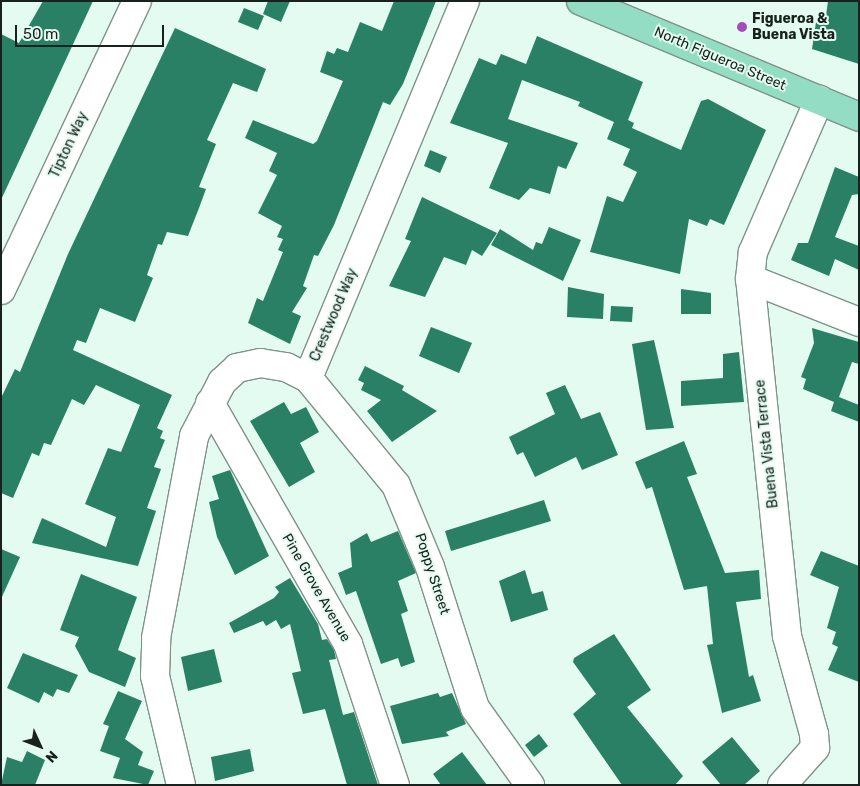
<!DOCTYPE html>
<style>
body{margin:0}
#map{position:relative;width:860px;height:786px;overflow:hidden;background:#e4fbf1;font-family:Rubik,sans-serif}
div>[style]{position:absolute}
.building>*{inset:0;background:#2a8065}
.roads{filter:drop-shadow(1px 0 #7e938a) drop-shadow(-1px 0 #7e938a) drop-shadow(0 1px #7e938a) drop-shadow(0 -1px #7e938a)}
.minor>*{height:28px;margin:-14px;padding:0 14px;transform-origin:14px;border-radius:14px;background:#fff}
.major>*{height:28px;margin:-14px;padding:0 14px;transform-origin:14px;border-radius:14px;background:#94ddc5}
.dots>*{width:14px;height:14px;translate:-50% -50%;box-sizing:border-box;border:2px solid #e4fbf1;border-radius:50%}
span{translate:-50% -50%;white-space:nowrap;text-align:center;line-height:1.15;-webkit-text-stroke:4px #e4fbf1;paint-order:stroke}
.poi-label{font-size:14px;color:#19211e;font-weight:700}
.left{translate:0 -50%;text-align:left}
.street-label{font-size:14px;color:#19211e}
.frame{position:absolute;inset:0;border:2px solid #19211e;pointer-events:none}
.north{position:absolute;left:15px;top:721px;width:50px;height:50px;-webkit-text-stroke:4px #e4fbf1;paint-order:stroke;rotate:133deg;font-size:14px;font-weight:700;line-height:20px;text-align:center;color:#19211e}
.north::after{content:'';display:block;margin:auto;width:18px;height:22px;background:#19211e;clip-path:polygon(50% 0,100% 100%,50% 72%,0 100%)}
.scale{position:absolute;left:15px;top:25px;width:149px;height:22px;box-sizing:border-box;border:2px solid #19211e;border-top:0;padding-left:6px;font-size:15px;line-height:18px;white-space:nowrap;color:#19211e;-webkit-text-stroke:4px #e4fbf1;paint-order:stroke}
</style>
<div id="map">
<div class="building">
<div style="clip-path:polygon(43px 1px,93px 1px,1px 200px,1px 34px,19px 43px)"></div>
<div style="clip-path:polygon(268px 1px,290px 1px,281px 22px,263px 14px)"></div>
<div style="clip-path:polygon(394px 1px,436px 1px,403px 84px,390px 105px,383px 102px,334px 225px,318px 256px,314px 255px,303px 286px,307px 288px,292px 312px,301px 316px,290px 344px,248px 323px,257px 298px,263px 301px,283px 252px,278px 250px,283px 239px,277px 237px,282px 226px,258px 213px,277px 175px,269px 171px,277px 153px,245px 138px,253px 120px,313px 144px,317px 141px,343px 81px,320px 72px,327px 51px,334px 54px,337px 48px,348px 52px,360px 22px,382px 31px)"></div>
<div style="clip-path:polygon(828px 1px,859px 1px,859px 64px,812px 49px,816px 22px,825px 23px)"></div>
<div style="clip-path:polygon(244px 8px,264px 16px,258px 30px,238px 22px)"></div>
<div style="clip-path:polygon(175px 28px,266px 69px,257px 92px,233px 83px,207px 140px,216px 144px,199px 187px,206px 189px,199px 208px,188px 236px,167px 232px,162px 245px,158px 244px,147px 275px,153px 278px,135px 322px,100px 308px,86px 343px,77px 340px,73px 350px,172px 395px,157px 428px,163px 431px,160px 438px,165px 440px,154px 467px,161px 469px,147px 508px,156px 511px,138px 566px,32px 543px,42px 518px,106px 547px,116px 517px,85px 504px,108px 448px,121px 452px,140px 405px,96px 385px,84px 405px,72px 399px,51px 445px,44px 443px,39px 456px,32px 453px,13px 498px,1px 493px,1px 398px,15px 369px,20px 372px,68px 254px)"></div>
<div style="clip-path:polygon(537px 36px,643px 82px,628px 120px,634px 123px,632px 128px,681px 150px,701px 101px,708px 99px,766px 130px,724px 225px,710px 219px,707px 226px,689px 219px,680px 274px,590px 252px,607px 196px,623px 202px,637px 172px,623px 165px,630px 149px,607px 139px,614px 122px,578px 106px,580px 102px,522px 80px,508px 119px,578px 143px,566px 169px,558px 166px,550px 194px,530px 188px,519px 200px,489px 188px,508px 143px,450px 123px,479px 58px,496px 65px,501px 54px,526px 64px)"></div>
<div style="clip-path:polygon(430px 150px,447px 157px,440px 173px,424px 166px)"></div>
<div style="clip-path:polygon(835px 167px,859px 177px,859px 194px,852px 195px,835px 237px,859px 246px,859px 270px,835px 259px,829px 276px,791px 260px,798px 243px,808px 243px)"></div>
<div style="clip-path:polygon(422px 197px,497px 233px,482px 256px,472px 250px,466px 265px,444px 257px,425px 297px,389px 286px,411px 241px,405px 239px)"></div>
<div style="clip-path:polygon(549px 227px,581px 240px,563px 281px,491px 245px,500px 229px,533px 250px,536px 242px,542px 244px)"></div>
<div style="clip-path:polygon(568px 287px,604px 294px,603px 319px,567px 317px)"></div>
<div style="clip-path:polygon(681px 289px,711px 293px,711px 314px,681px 314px)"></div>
<div style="clip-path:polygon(611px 306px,633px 307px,632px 322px,610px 321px)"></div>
<div style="clip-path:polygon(431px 327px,472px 343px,459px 373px,419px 356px)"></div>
<div style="clip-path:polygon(812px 328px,859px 342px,859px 364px,852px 362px,839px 397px,859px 405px,859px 422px,831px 411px,834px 402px,803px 389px,806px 379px,801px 377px,814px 343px)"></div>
<div style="clip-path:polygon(654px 340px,674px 428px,646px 430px,632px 344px)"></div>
<div style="clip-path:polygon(739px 352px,744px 402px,681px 406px,681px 381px,723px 378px,723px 354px)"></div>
<div style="clip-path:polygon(365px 366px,404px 386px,402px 390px,437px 411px,392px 442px,367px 411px,381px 400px,361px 390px,364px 383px,358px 380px)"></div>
<div style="clip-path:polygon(565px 385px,581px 419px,600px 412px,618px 455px,582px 470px,576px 457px,535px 477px,523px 452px,517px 455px,509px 437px,555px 414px,546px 393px)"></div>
<div style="clip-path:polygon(284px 402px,291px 414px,306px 407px,319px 432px,300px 443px,315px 472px,289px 487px,250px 421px)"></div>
<div style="clip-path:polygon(684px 441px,697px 474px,687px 477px,725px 573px,759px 570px,761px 599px,736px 602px,749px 677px,753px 675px,761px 701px,722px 713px,707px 645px,713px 644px,707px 586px,684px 590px,652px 487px,646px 489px,635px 462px)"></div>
<div style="clip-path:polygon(230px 470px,269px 556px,235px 575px,217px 537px,209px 502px,219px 499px,212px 476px)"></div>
<div style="clip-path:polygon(544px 500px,551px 521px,451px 551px,445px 531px)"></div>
<div style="clip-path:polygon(398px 531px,416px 573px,398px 581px,408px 611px,401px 614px,415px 662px,401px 667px,398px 658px,381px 664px,356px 591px,346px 595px,338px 573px,352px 567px,350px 543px,367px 533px,371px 542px)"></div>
<div style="clip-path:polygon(1px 549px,20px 557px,1px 599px)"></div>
<div style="clip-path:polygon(821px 551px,859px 566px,859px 682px,828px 670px,838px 647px,832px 644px,836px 632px,827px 628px,839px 587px,810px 575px)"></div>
<div style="clip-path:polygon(525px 570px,532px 594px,543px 591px,548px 610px,511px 622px,499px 581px)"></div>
<div style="clip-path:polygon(81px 574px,137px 597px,118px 650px,136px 658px,125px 687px,89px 672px,75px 646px,79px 637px,60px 630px)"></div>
<div style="clip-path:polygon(290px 578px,318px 624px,322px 640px,327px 639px,334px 650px,336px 659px,329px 660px,343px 715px,354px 712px,378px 785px,347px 785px,325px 709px,303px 714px,292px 673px,301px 671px,290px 624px,281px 629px,276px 620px,266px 626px,263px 621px,234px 633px,229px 623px,274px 598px,279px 592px,275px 587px)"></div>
<div style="clip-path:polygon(614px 634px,651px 690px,627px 707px,683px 776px,675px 785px,622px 785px,573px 714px,596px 694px,573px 662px,574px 658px)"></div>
<div style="clip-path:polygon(214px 649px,222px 682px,188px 691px,181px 657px)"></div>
<div style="clip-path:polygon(23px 653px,78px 675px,69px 693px,57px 689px,53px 697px,44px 692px,39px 703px,7px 688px)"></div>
<div style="clip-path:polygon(118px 691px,142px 701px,125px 739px,143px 752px,138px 765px,154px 771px,148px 785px,113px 778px,120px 758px,100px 751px,109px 726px,103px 724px)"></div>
<div style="clip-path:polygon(438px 693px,440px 697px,452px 693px,466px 724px,446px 732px,449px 736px,402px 744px,390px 706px)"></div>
<div style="clip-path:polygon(539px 734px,548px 746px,534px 757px,525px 745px)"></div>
<div style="clip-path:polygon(732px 737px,760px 771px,744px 785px,721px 785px,702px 762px)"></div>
<div style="clip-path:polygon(250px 749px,254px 771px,215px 781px,211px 757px)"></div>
<div style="clip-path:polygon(27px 751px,45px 760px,35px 785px,1px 785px,7px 757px,22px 762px)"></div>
<div style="clip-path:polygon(462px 752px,487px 785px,441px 785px,433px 774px)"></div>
</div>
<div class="roads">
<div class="minor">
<div style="left:750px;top:279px;width:117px;rotate:21.5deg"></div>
<div style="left:1px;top:290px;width:319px;rotate:-64.8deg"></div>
<div style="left:308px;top:378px;width:139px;rotate:50.6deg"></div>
<div style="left:396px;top:485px;width:89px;rotate:67.5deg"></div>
<div style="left:430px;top:567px;width:148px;rotate:72.3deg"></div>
<div style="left:475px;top:708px;width:95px;rotate:54.5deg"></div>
<div style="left:210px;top:403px;width:278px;rotate:60.2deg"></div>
<div style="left:348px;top:644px;width:149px;rotate:71.6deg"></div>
<div style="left:181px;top:785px;width:112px;rotate:-103.4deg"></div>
<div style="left:155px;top:676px;width:38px;rotate:-88deg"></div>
<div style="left:156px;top:638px;width:206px;rotate:-79.3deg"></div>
<div style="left:194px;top:436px;width:61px;rotate:-62.6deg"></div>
<div style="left:222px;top:382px;width:21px;rotate:-43deg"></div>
<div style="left:237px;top:368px;width:24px;rotate:-12deg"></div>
<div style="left:260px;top:363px;width:26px;rotate:9deg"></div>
<div style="left:286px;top:367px;width:25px;rotate:27deg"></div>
<div style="left:308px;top:378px;width:408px;rotate:-67.4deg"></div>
<div style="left:782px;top:785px;width:50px;rotate:-48.3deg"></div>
<div style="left:815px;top:748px;width:14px;rotate:-94deg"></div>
<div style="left:814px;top:734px;width:102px;rotate:-105.4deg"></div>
<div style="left:787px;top:636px;width:359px;rotate:-95.9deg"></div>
<div style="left:750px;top:279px;width:27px;rotate:-84deg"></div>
<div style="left:753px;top:252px;width:166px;rotate:-66.5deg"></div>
</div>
<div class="major">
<div style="left:581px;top:1px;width:301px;rotate:22.6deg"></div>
</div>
</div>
<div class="dots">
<div style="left:742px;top:27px;background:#a44dba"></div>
</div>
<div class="poi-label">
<span class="left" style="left:752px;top:27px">Figueroa &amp;<br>Buena Vista</span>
</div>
<div class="street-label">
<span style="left:720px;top:59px;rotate:23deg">North Figueroa Street</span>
<span style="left:69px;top:145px;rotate:-65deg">Tipton Way</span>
<span style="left:334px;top:315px;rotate:-67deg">Crestwood Way</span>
<span style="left:767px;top:444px;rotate:-96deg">Buena Vista Terrace</span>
<span style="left:432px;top:574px;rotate:72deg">Poppy Street</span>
<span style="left:316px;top:588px;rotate:60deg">Pine Grove Avenue</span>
</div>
<div class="frame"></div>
<div class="north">N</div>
<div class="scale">50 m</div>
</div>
